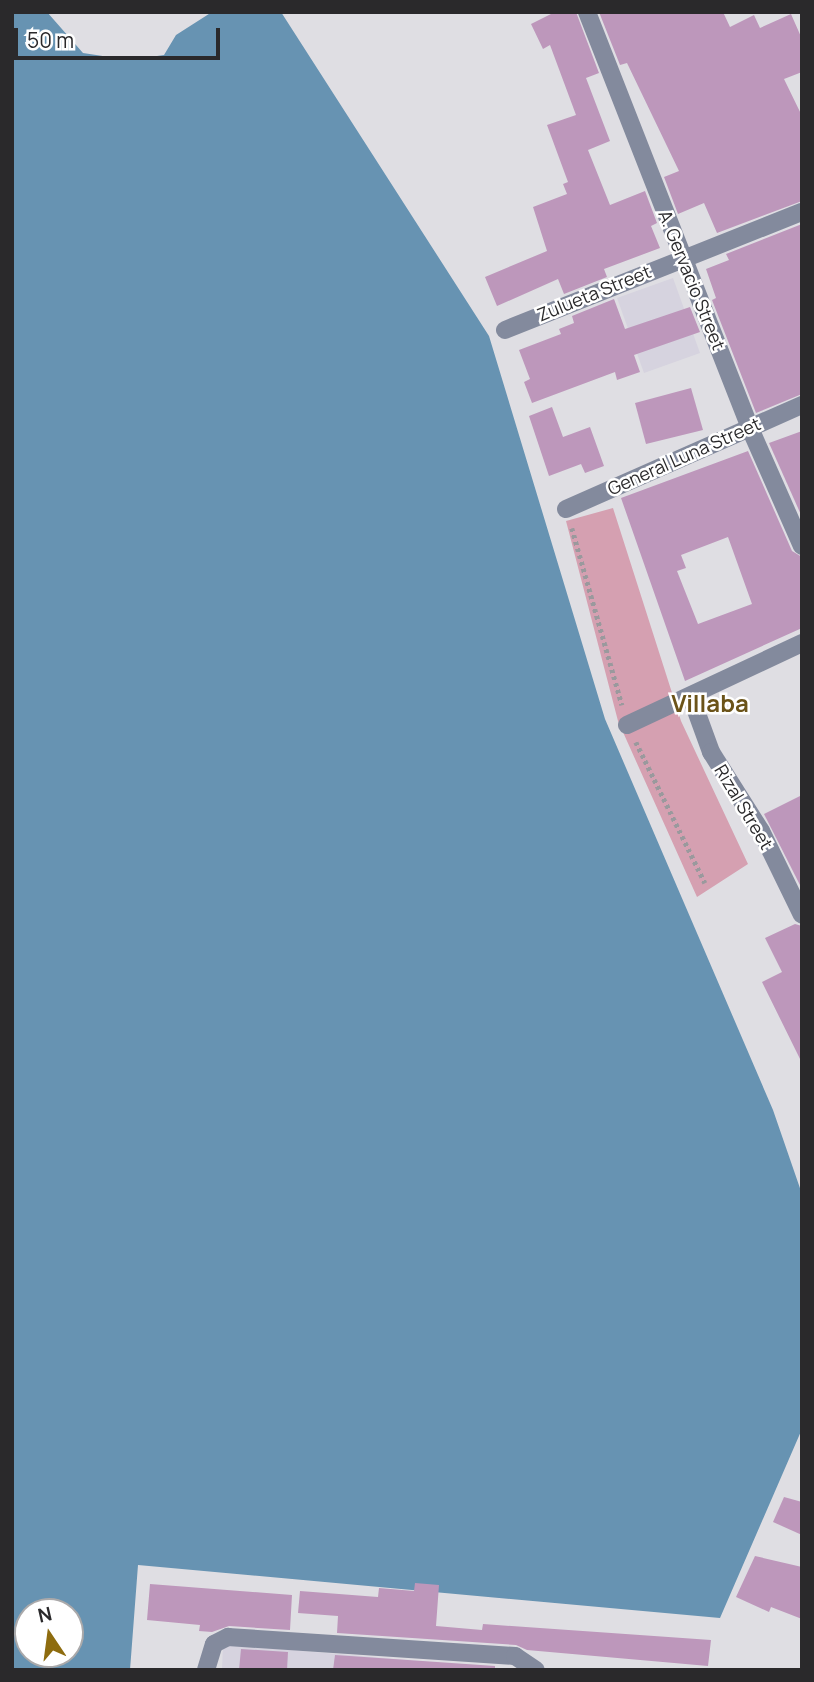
<!DOCTYPE html>
<style>
body{margin:0}
#map{position:relative;width:814px;height:1682px;overflow:hidden;background:#dfdee3;font-family:Manrope,sans-serif}
div>[style]{position:absolute}
.built>*{inset:0;background:#d6d3df}
.green>*{inset:0;background:#d5a0b1}
.water>*{inset:0;background:#6793b2}
.building>*{inset:0;background:#bd97bb}
.path>*{height:4.5px;margin-top:-2.25px;transform-origin:0;background:repeating-linear-gradient(90deg,#9a999d 0 3.5px,transparent 0 7px)}
.minor>*{height:18px;margin:-9px;padding:0 9px;transform-origin:9px;border-radius:9px;background:#838a9d}
span{translate:-50% -50%;white-space:nowrap;text-align:center;line-height:1.15;-webkit-text-stroke:5px #fff;paint-order:stroke}
.street-label{font-size:18px;color:#2a292b}
.district-label{font-size:24px;color:#6b5319;font-weight:700}
.frame{position:absolute;inset:0;border:14px solid #2a292b;pointer-events:none}
.north{position:absolute;left:14px;top:1598px;width:70px;height:70px;box-sizing:border-box;background:#fff;border:2px solid #aaa9aa;border-radius:50%;rotate:347deg;font-size:19px;font-weight:700;line-height:28px;text-align:center;color:#2a292b}
.north::after{content:'';display:block;margin:auto;width:24px;height:32px;background:#8e6c0f;clip-path:polygon(50% 0,100% 100%,50% 72%,0 100%)}
.scale{position:absolute;left:14px;top:28px;width:206px;height:32px;box-sizing:border-box;border:4px solid #2a292b;border-top:0;padding-left:9px;font-size:21px;line-height:24px;white-space:nowrap;color:#2a292b;-webkit-text-stroke:5px #fff;paint-order:stroke}
</style>
<div id="map">
<div class="built">
<div style="clip-path:polygon(673px 278px,700px 353px,644px 373px,617px 298px)"></div>
<div style="clip-path:polygon(223px 1644px,522px 1670px,222px 1670px)"></div>
</div>
<div class="green">
<div style="clip-path:polygon(613px 508px,681px 721px,748px 864px,697px 897px,618px 721px,566px 521px)"></div>
</div>
<div class="water">
<div style="clip-path:polygon(evenodd,12px 12px,47px 12px,83px 53px,129px 60px,164px 55px,176px 35px,212px 12px,281px 12px,489px 336px,605px 719px,773px 1110px,802px 1194px,802px 1429px,720px 1618px,138px 1565px,130px 1670px,12px 1670px,12px 12px,28px 1612px,70px 1612px,70px 1654px,28px 1654px,28px 1612px)"></div>
</div>
<div class="building">
<div style="clip-path:polygon(555px 12px,576px 12px,599px 73px,586px 78px,610px 141px,588px 150px,610px 205px,645px 191px,657px 223px,651px 226px,660px 248px,604px 269px,607px 277px,564px 294px,558px 279px,497px 306px,485px 277px,547px 251px,533px 207px,567px 194px,563px 184px,568px 182px,547px 125px,576px 115px,550px 45px,543px 49px,531px 24px)"></div>
<div style="clip-path:polygon(599px 12px,723px 12px,730px 27px,754px 15px,760px 28px,791px 14px,802px 39px,802px 72px,784px 79px,802px 116px,802px 201px,717px 233px,704px 203px,678px 214px,664px 177px,679px 171px,627px 63px,620px 65px)"></div>
<div style="clip-path:polygon(802px 224px,802px 394px,756px 413px,712px 300px,716px 298px,706px 269px,729px 260px,726px 254px)"></div>
<div style="clip-path:polygon(614px 299px,625px 329px,690px 307px,700px 332px,634px 355px,640px 372px,617px 380px,615px 372px,532px 403px,524px 382px,530px 379px,519px 350px,561px 334px,559px 329px,574px 323px,572px 316px)"></div>
<div style="clip-path:polygon(691px 388px,703px 430px,646px 444px,635px 403px)"></div>
<div style="clip-path:polygon(552px 407px,563px 437px,590px 427px,604px 466px,585px 473px,581px 464px,549px 476px,529px 416px)"></div>
<div style="clip-path:polygon(802px 431px,802px 517px,769px 443px)"></div>
<div style="clip-path:polygon(evenodd,748px 451px,792px 551px,802px 557px,802px 628px,685px 681px,621px 498px,748px 451px,728px 537px,752px 604px,698px 624px,677px 571px,686px 568px,681px 555px,728px 537px)"></div>
<div style="clip-path:polygon(802px 795px,802px 889px,764px 814px)"></div>
<div style="clip-path:polygon(795px 924px,802px 926px,802px 1063px,762px 982px,782px 972px,765px 938px)"></div>
<div style="clip-path:polygon(784px 1497px,802px 1502px,802px 1535px,773px 1522px)"></div>
<div style="clip-path:polygon(755px 1556px,802px 1567px,802px 1619px,771px 1607px,769px 1612px,736px 1597px)"></div>
<div style="clip-path:polygon(415px 1583px,439px 1585px,436px 1626px,482px 1630px,483px 1624px,711px 1640px,708px 1666px,527px 1650px,516px 1645px,337px 1633px,338px 1616px,298px 1613px,300px 1591px,378px 1597px,379px 1588px,414px 1591px)"></div>
<div style="clip-path:polygon(150px 1584px,292px 1595px,290px 1630px,229px 1626px,212px 1632px,199px 1631px,200px 1625px,147px 1620px)"></div>
<div style="clip-path:polygon(241px 1649px,288px 1652px,287px 1670px,239px 1670px)"></div>
<div style="clip-path:polygon(335px 1655px,495px 1666px,495px 1670px,333px 1670px)"></div>
</div>
<div class="path">
<div style="left:572px;top:528px;width:184px;rotate:74.2deg"></div>
<div style="left:636px;top:742px;width:157px;rotate:63.9deg"></div>
</div>
<div class="minor">
<div style="left:587px;top:12px;width:445px;rotate:68.6deg"></div>
<div style="left:749px;top:426px;width:131px;rotate:66.2deg"></div>
<div style="left:505px;top:330px;width:320px;rotate:-21.7deg"></div>
<div style="left:566px;top:509px;width:258px;rotate:-23.8deg"></div>
<div style="left:691px;top:697px;width:59px;rotate:70deg"></div>
<div style="left:711px;top:752px;width:93px;rotate:57.7deg"></div>
<div style="left:761px;top:831px;width:93px;rotate:64deg"></div>
<div style="left:627px;top:725px;width:193px;rotate:-25.1deg"></div>
<div style="left:206px;top:1670px;width:27px;rotate:-73deg"></div>
<div style="left:214px;top:1644px;width:16px;rotate:-27deg"></div>
<div style="left:228px;top:1637px;width:288px;rotate:3.8deg"></div>
<div style="left:515px;top:1656px;width:25px;rotate:34deg"></div>
</div>
<div class="street-label">
<span style="left:692px;top:280px;rotate:68deg">A. Gervacio Street</span>
<span style="left:594px;top:293px;rotate:-22deg">Zulueta Street</span>
<span style="left:684px;top:456px;rotate:-24deg">General Luna Street</span>
<span style="left:744px;top:807px;rotate:59deg">Rizal Street</span>
</div>
<div class="district-label">
<span style="left:710px;top:703px">Villaba</span>
</div>
<div class="frame"></div>
<div class="north">N</div>
<div class="scale">50 m</div>
</div>
